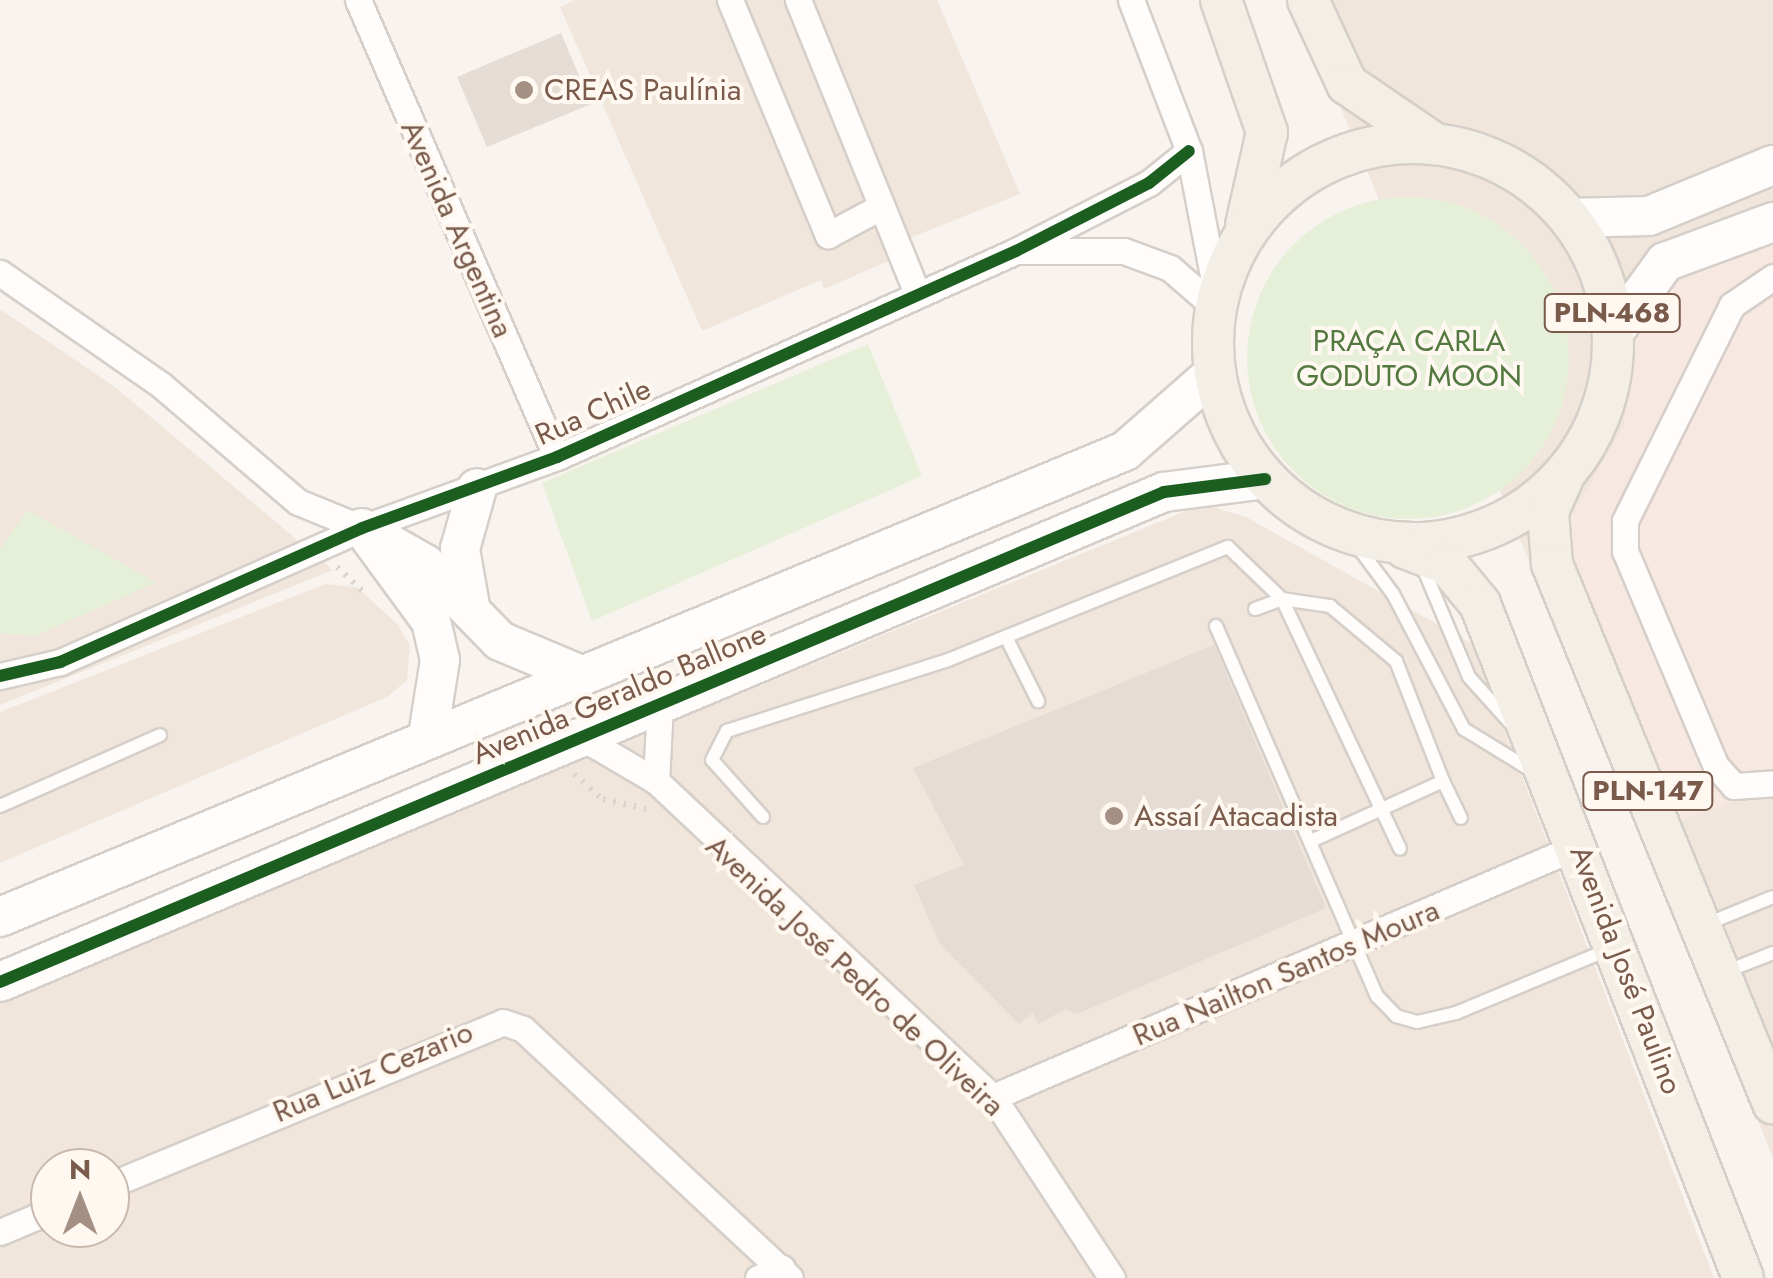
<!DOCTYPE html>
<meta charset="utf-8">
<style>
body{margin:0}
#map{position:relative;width:1773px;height:1278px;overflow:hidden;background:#f8f3ee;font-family:Jost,sans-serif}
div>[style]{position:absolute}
.residential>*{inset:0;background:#f1e6db}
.commercial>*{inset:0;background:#f8e8e2}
.green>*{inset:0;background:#e6efd8}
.round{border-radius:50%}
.building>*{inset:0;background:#e5dcd5}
.path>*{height:6px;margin-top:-3px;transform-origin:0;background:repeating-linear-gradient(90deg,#dbd3cf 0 2.5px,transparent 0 10.5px)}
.roads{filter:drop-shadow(2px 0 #d6cfc9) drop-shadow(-2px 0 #d6cfc9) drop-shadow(0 2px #d6cfc9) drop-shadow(0 -2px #d6cfc9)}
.lane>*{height:12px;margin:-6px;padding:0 6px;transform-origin:6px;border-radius:6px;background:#fefdfc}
.street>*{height:25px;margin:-12.5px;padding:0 12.5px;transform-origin:12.5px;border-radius:12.5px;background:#fefdfc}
.secondary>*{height:38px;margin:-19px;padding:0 19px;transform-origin:19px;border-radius:19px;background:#fefdfc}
.primary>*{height:40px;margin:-20px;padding:0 20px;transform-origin:20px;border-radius:20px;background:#f3eee6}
.primary>.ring{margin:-20px;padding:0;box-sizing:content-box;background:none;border:40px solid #f3eee6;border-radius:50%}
.cycleway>*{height:12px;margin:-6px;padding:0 6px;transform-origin:6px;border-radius:6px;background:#1b5e20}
.dots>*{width:28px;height:28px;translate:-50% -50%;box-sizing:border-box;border:5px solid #fff8f0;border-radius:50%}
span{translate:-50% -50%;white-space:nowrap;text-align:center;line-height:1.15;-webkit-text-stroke:8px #fff8f0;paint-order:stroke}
.shield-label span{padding:2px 8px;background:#fff8f0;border:2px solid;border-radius:8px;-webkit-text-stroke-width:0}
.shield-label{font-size:28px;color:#795a4b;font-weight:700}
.poi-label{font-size:30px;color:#795a4b}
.left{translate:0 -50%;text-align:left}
.street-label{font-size:30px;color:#795a4b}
.park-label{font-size:30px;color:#537940}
.north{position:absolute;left:30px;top:1148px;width:100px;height:100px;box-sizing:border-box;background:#fff8f0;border:2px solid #c9b9ae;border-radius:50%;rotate:0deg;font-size:28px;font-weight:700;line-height:40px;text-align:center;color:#795a4b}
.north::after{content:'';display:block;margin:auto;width:35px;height:45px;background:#a59084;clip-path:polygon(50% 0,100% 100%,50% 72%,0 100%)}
</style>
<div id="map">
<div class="residential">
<div style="clip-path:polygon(575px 0,937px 0,1020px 194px,897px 243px,900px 256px,824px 289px,821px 280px,702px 331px,560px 7px)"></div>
<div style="clip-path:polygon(1296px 0,1773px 0,1773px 1158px,1657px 869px)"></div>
<div style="clip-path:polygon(0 309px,115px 387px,333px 570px,0 705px)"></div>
<div style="clip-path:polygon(evenodd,1203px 504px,1246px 517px,1471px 643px,1714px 1278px,0 1278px,0 997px,1203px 504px,50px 1168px,110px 1168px,110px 1228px,50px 1228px,50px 1168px)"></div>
<div style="clip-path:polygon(325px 584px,357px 587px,397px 624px,410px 645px,407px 680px,387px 697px,0 863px,0 712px)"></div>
</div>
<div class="commercial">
<div style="clip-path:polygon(1773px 235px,1773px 787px,1680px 821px,1573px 563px,1566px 526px,1624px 426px,1636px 326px,1661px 279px)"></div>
</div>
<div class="green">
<div class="round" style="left:1247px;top:197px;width:322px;height:322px"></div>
<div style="clip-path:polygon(868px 344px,922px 476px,592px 621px,542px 483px)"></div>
<div style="clip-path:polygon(28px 510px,155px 582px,155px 583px,35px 636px,0 633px,0 549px)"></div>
</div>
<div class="building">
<div style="clip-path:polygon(561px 33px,591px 104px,487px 147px,457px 77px)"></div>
<div style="clip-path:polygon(1214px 645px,1326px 908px,1077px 1014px,1066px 1009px,1038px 1024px,1033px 1013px,1019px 1024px,940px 944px,914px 885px,964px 865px,913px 768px)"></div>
</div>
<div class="path">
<div style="left:337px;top:567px;width:37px;rotate:43deg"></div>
<div style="left:574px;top:774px;width:38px;rotate:41deg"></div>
<div style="left:603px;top:799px;width:44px;rotate:13.1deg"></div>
</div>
<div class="roads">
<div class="lane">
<div style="left:1347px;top:532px;width:77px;rotate:53.4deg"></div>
<div style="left:1393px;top:594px;width:153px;rotate:62.3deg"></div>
<div style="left:1464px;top:729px;width:82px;rotate:31.6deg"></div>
<div style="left:1422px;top:565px;width:121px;rotate:67.2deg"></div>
<div style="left:1469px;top:677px;width:67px;rotate:48deg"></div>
<div style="left:1255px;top:609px;width:29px;rotate:-20deg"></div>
<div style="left:1282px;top:599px;width:49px;rotate:8.3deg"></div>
<div style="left:1330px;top:606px;width:86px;rotate:39.8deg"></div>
<div style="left:1396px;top:661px;width:129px;rotate:68.6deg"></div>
<div style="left:1216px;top:626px;width:404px;rotate:66.5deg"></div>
<div style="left:1377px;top:996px;width:28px;rotate:46deg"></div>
<div style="left:1396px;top:1016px;width:22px;rotate:16deg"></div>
<div style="left:1417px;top:1022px;width:40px;rotate:-13deg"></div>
<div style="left:1456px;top:1013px;width:164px;rotate:-22.6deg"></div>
<div style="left:1006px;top:637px;width:72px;rotate:63.4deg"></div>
<div style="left:0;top:806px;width:175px;rotate:-23.9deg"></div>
<div style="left:763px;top:817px;width:76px;rotate:-131.8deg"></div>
<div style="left:712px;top:760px;width:33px;rotate:-63deg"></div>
<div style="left:727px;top:731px;width:232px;rotate:-17.8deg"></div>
<div style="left:948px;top:660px;width:302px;rotate:-22deg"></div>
<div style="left:1228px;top:547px;width:75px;rotate:43.9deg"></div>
<div style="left:1282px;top:599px;width:276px;rotate:64.7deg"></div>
<div style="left:1311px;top:841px;width:145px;rotate:-24.4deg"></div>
<div style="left:1443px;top:781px;width:41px;rotate:64.1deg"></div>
<div style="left:1704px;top:925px;width:74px;rotate:-22.1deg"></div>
<div style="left:1725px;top:972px;width:52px;rotate:-21.6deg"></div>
</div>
<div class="street">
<div style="left:358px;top:0;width:498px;rotate:66.5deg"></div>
<div style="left:730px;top:0;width:255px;rotate:67.4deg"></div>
<div style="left:828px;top:235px;width:61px;rotate:-28.2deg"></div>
<div style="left:798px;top:0;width:314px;rotate:67.9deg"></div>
<div style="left:1131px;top:0;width:162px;rotate:69deg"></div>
<div style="left:1189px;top:151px;width:148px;rotate:79.1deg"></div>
<div style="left:1021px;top:251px;width:103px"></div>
<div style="left:1124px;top:251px;width:49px;rotate:20.3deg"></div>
<div style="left:1170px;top:268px;width:60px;rotate:40.9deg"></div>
<div style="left:0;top:273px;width:196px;rotate:34.8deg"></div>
<div style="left:161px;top:385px;width:180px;rotate:40.5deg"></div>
<div style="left:298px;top:502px;width:69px;rotate:22.1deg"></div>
<div style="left:1773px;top:277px;width:50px;rotate:145.7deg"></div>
<div style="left:1732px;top:305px;width:241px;rotate:116.4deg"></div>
<div style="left:1625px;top:521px;width:30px;rotate:90deg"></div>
<div style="left:1625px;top:551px;width:233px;rotate:67.1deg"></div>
<div style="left:1716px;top:766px;width:27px;rotate:48deg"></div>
<div style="left:1734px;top:786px;width:39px;rotate:-4deg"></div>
<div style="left:0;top:676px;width:62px;rotate:-13.1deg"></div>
<div style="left:60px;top:662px;width:330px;rotate:-23.9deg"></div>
<div style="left:362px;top:528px;width:208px;rotate:-20deg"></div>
<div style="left:557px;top:457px;width:503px;rotate:-24.17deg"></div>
<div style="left:1016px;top:251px;width:149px;rotate:-27.1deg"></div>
<div style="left:1149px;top:183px;width:51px;rotate:-38.7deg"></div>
<div style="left:581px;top:737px;width:87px;rotate:30.4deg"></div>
<div style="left:656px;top:781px;width:462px;rotate:43.2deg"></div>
<div style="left:993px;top:1097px;width:217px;rotate:56.7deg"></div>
<div style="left:656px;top:781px;width:77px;rotate:-87deg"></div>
<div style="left:993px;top:1097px;width:637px;rotate:-23.22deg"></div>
<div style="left:110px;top:1185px;width:425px;rotate:-22.5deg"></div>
<div style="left:503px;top:1022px;width:21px;rotate:19deg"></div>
<div style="left:523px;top:1029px;width:365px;rotate:43deg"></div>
<div style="left:0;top:1232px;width:54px;rotate:-22.8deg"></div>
<div style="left:758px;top:1278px;width:26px;rotate:-23deg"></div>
</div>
<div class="secondary">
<div style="left:1571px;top:218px;width:78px;rotate:-1.5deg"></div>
<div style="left:1649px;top:216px;width:134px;rotate:-22.4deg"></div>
<div style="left:1614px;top:332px;width:87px;rotate:-53.9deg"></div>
<div style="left:1665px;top:262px;width:115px;rotate:-20.3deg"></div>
<div style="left:362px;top:528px;width:73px;rotate:29.7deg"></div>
<div style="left:425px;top:564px;width:107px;rotate:45.8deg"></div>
<div style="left:500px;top:641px;width:86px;rotate:22.7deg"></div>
<div style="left:370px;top:538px;width:103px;rotate:53.7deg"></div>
<div style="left:431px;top:621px;width:40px;rotate:77deg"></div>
<div style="left:440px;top:660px;width:77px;rotate:99deg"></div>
<div style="left:470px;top:606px;width:58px;rotate:-100deg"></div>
<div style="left:460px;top:549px;width:63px;rotate:-74.4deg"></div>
<div style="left:0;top:917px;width:1218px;rotate:-22.5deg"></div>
<div style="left:1125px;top:451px;width:118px;rotate:-41.2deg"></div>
<div style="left:0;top:982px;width:1263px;rotate:-22.83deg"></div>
<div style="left:1164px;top:492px;width:102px;rotate:-7.3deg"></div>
</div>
<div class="primary">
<div style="left:1221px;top:0;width:140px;rotate:70.8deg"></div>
<div style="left:1267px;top:132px;width:95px;rotate:102.7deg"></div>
<div style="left:1308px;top:0;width:93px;rotate:65.1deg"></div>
<div style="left:1347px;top:84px;width:107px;rotate:34.3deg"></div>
<div class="ring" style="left:1213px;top:143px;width:360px;height:360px"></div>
<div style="left:1562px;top:480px;width:35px;rotate:114deg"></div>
<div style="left:1548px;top:512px;width:52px;rotate:85.6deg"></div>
<div style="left:1552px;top:564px;width:583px;rotate:67.71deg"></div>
<div style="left:1405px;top:548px;width:45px;rotate:20.9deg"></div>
<div style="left:1447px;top:564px;width:52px;rotate:50.5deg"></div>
<div style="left:1480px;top:604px;width:723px;rotate:68.68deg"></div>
</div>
</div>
<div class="cycleway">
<div style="left:0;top:676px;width:62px;rotate:-13.1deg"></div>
<div style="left:60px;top:662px;width:330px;rotate:-23.9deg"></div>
<div style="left:362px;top:528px;width:208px;rotate:-20deg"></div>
<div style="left:557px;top:457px;width:503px;rotate:-24.17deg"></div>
<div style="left:1016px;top:251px;width:149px;rotate:-27.1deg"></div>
<div style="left:1149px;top:183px;width:51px;rotate:-38.7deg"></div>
<div style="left:0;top:982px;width:1263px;rotate:-22.83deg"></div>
<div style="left:1164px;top:492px;width:102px;rotate:-7.3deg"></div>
</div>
<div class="dots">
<div style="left:524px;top:90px;background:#a59084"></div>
<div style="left:1114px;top:816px;background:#a59084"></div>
</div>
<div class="shield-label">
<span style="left:1612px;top:313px">PLN-468</span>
<span style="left:1648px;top:791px">PLN-147</span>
</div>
<div class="poi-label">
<span class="left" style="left:544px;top:90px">CREAS Paulínia</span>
<span class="left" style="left:1134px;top:816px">Assaí Atacadista</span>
</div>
<div class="street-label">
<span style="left:457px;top:229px;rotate:66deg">Avenida Argentina</span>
<span style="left:593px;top:412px;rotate:-24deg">Rua Chile</span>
<span style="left:619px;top:694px;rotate:-23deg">Avenida Geraldo Ballone</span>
<span style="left:1626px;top:970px;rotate:69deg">Avenida José Paulino</span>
<span style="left:1286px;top:973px;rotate:-23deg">Rua Nailton Santos Moura</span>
<span style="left:855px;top:976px;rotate:43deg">Avenida José Pedro de Oliveira</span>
<span style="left:373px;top:1072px;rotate:-23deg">Rua Luiz Cezario</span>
</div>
<div class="park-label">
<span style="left:1409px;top:358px">PRAÇA CARLA<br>GODUTO MOON</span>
</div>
<div class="north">N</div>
</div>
